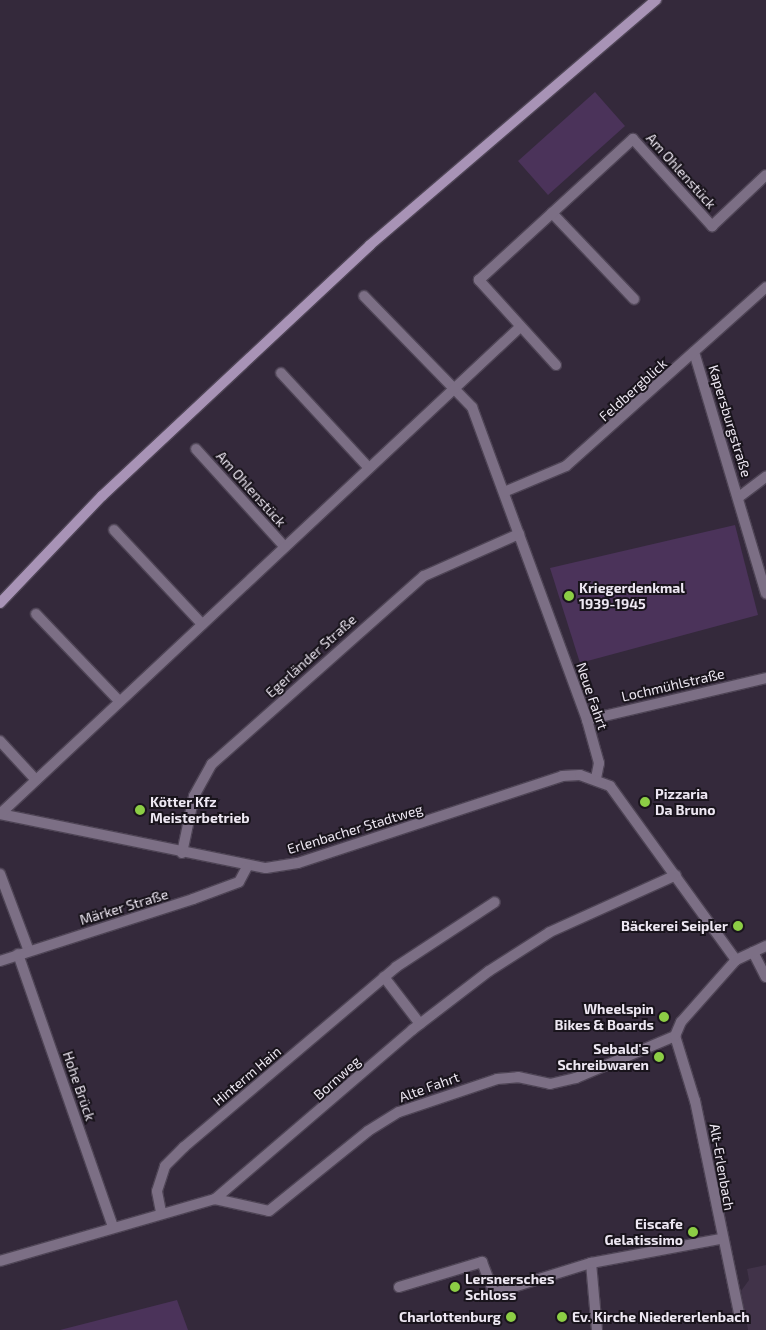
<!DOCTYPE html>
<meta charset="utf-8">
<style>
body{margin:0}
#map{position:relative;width:766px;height:1330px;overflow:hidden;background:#34293b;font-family:"Exo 2",sans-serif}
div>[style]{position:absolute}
.built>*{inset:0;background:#413349}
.green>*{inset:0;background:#4b335a}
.roads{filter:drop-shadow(1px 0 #4e4455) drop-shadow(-1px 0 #4e4455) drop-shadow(0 1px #4e4455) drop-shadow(0 -1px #4e4455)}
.minor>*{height:10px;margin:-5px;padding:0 5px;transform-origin:5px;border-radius:5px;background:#7c6f85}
.secondary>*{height:10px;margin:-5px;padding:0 5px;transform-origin:5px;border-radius:5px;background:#a893b6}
.dots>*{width:14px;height:14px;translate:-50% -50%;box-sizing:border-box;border:2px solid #19141c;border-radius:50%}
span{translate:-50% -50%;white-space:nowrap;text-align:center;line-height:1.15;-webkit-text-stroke:4px #19141c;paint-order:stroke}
.street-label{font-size:14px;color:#ede7f2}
.poi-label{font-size:14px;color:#ede7f2;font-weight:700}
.left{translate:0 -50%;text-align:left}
.right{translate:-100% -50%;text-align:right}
</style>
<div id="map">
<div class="built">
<div style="clip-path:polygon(766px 1265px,766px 1330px,748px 1330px,741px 1291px,749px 1280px,747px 1269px)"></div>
</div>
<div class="green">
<div style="clip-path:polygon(595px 92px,625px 126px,548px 195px,518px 161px)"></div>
<div style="clip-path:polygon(735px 525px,758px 615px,580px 663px,550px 568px)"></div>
<div style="clip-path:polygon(177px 1300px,188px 1330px,60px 1330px)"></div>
</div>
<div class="roads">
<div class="minor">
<div style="left:552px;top:213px;width:119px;rotate:46.4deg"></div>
<div style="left:364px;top:296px;width:155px;rotate:45.8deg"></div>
<div style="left:472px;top:407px;width:333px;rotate:69.8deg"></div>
<div style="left:587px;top:720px;width:45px;rotate:74.4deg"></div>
<div style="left:599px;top:763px;width:16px;rotate:101deg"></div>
<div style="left:694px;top:352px;width:252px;rotate:73.4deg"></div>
<div style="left:556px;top:365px;width:115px;rotate:-132.2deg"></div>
<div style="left:479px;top:280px;width:209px;rotate:-42.5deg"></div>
<div style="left:633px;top:139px;width:118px;rotate:47.8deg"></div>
<div style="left:712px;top:226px;width:74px;rotate:-43.4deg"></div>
<div style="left:281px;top:373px;width:129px;rotate:47.2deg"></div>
<div style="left:196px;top:449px;width:132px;rotate:47.8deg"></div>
<div style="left:504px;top:492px;width:67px;rotate:-22.8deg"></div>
<div style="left:566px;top:466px;width:268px;rotate:-41.8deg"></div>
<div style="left:739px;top:497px;width:34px;rotate:-37deg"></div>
<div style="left:114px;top:530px;width:129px;rotate:46.9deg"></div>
<div style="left:36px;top:614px;width:120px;rotate:46.3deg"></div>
<div style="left:587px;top:720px;width:184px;rotate:-13.2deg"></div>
<div style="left:0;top:741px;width:53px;rotate:47.3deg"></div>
<div style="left:0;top:814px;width:271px;rotate:11.5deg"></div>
<div style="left:266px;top:868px;width:32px;rotate:-9deg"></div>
<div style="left:298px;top:863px;width:278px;rotate:-18.2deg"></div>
<div style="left:562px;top:776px;width:18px;rotate:-3deg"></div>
<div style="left:580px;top:775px;width:32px;rotate:20deg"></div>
<div style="left:610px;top:786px;width:215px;rotate:54.1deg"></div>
<div style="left:0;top:814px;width:712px;rotate:-43.12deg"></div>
<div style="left:182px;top:853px;width:58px;rotate:-78.1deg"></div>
<div style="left:194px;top:796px;width:37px;rotate:-61deg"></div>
<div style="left:212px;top:764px;width:283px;rotate:-41.6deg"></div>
<div style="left:424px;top:576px;width:104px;rotate:-23.9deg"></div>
<div style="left:0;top:874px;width:82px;rotate:69.4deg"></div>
<div style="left:753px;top:952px;width:28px;rotate:63deg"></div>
<div style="left:18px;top:954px;width:289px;rotate:70.8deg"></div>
<div style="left:0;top:961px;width:203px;rotate:-17.8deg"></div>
<div style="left:193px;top:899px;width:49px;rotate:-20.3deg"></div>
<div style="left:239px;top:882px;width:17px;rotate:-62deg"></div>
<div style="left:384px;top:977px;width:59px;rotate:52.5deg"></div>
<div style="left:215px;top:1199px;width:55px;rotate:12.5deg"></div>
<div style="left:269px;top:1211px;width:127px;rotate:-38.9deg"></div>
<div style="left:368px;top:1131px;width:36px;rotate:-32deg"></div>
<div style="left:399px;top:1112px;width:103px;rotate:-18.6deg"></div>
<div style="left:497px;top:1079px;width:21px;rotate:-5deg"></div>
<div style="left:518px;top:1077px;width:33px;rotate:12deg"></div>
<div style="left:550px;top:1084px;width:27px;rotate:-13deg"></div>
<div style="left:576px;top:1078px;width:108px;rotate:-23deg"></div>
<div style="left:161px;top:1212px;width:21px;rotate:-101deg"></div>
<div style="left:157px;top:1191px;width:26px;rotate:-72deg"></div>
<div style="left:165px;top:1166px;width:27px;rotate:-45deg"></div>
<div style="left:184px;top:1147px;width:278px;rotate:-40.3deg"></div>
<div style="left:396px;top:967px;width:118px;rotate:-33.3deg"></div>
<div style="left:0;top:1261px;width:224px;rotate:-16.1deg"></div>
<div style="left:215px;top:1199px;width:260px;rotate:-40.6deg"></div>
<div style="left:412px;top:1030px;width:97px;rotate:-37.5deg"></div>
<div style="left:489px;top:971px;width:72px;rotate:-32.6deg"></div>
<div style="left:550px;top:932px;width:138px;rotate:-24.3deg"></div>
<div style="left:591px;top:1263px;width:67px;rotate:84.9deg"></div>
<div style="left:399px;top:1287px;width:87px;rotate:-16.8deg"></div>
<div style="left:482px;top:1262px;width:33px;rotate:69deg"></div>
<div style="left:494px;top:1293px;width:102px;rotate:-17.2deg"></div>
<div style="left:591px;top:1263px;width:132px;rotate:-10.5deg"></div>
<div style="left:739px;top:1313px;width:217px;rotate:-101.7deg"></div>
<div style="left:695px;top:1101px;width:68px;rotate:-107.1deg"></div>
<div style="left:675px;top:1036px;width:15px;rotate:-67deg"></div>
<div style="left:681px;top:1022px;width:83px;rotate:-48.4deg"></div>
<div style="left:736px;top:960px;width:33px;rotate:-25deg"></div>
</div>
<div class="secondary">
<div style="left:0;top:603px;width:148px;rotate:-46.4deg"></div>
<div style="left:102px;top:496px;width:367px;rotate:-43.1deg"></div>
<div style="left:370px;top:245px;width:377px;rotate:-40.6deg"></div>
</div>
</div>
<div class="dots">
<div style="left:569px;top:596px;background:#8cce45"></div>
<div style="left:645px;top:802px;background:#8cce45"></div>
<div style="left:140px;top:810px;background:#8cce45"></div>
<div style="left:738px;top:926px;background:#8cce45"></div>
<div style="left:664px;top:1017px;background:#8cce45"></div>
<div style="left:659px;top:1057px;background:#8cce45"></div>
<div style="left:693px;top:1232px;background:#8cce45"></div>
<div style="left:455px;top:1287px;background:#8cce45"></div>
<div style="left:511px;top:1317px;background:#8cce45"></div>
<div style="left:562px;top:1317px;background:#8cce45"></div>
</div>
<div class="street-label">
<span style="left:681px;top:171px;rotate:48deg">Am Ohlenstück</span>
<span style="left:633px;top:390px;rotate:-42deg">Feldbergblick</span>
<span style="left:730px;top:421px;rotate:73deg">Kapersburgstraße</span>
<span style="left:251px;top:489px;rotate:48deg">Am Ohlenstück</span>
<span style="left:311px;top:656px;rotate:-42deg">Egerländer Straße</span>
<span style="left:673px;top:685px;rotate:-13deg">Lochmühlstraße</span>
<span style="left:592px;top:696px;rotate:71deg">Neue Fahrt</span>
<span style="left:355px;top:829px;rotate:-17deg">Erlenbacher Stadtweg</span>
<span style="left:124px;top:907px;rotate:-17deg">Märker Straße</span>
<span style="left:247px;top:1076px;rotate:-40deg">Hinterm Hain</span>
<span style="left:337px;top:1078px;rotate:-42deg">Bornweg</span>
<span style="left:79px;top:1086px;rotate:71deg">Hohe Brück</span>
<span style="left:429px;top:1087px;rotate:-20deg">Alte Fahrt</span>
<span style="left:722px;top:1167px;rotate:80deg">Alt-Erlenbach</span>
</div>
<div class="poi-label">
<span class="left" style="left:579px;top:596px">Kriegerdenkmal<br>1939-1945</span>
<span class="left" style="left:655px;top:802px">Pizzaria<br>Da Bruno</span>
<span class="left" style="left:150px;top:810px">Kötter Kfz<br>Meisterbetrieb</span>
<span class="right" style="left:728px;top:926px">Bäckerei Seipler</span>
<span class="right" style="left:654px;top:1017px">Wheelspin<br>Bikes &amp; Boards</span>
<span class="right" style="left:649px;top:1057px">Sebald's<br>Schreibwaren</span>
<span class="right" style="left:683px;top:1232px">Eiscafe<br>Gelatissimo</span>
<span class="left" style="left:465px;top:1287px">Lersnersches<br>Schloss</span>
<span class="right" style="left:501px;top:1317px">Charlottenburg</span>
<span class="left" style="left:572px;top:1317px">Ev. Kirche Niedererlenbach</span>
</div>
</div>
